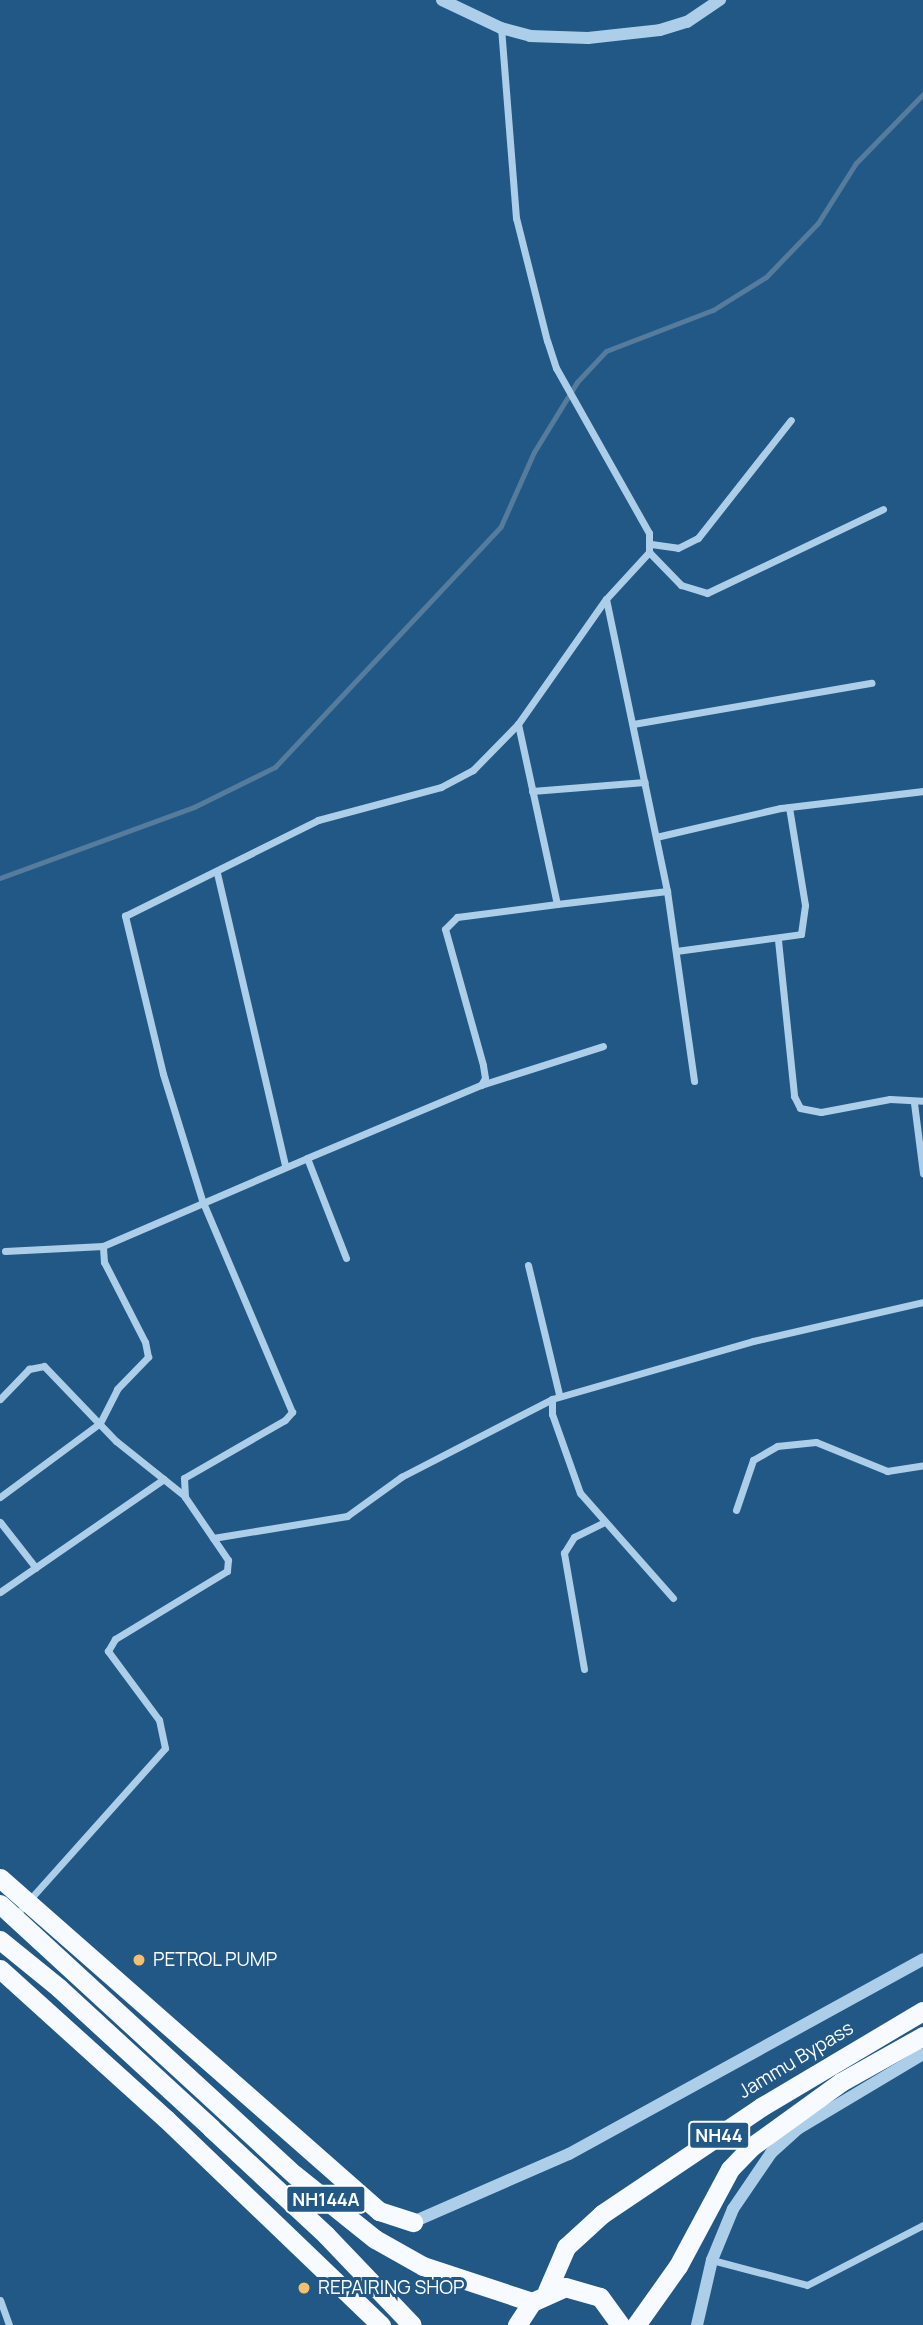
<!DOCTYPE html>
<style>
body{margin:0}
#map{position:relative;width:923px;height:2325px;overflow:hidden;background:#225886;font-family:Manrope,sans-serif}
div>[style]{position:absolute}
.stream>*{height:5px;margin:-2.5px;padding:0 2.5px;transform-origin:2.5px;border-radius:2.5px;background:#557c9c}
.minor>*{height:7px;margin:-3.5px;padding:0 3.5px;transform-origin:3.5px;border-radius:3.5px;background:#accee9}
.tertiary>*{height:12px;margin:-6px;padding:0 6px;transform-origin:6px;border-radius:6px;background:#accee9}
.trunk>*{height:19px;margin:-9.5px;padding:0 9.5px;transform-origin:9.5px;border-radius:9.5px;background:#f7fafe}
.dots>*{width:19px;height:19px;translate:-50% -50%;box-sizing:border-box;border:4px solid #225886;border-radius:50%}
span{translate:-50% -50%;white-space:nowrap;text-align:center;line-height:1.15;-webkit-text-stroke:6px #225886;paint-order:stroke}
.shield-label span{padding:2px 5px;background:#225886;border:2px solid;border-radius:5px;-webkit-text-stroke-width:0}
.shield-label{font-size:18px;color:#fff;font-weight:700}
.poi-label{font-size:19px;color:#fff}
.left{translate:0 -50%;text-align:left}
.street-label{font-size:19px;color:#fff}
</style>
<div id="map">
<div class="stream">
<div style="left:0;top:878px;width:207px;rotate:-20.1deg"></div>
<div style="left:194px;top:807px;width:90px;rotate:-26.3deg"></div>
<div style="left:275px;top:767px;width:330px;rotate:-46.8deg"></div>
<div style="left:501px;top:526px;width:81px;rotate:-66deg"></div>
<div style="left:534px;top:452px;width:82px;rotate:-58.4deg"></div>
<div style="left:577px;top:382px;width:42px;rotate:-46.9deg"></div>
<div style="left:606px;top:351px;width:115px;rotate:-21deg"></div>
<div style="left:713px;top:310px;width:62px;rotate:-31.9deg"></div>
<div style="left:766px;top:277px;width:75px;rotate:-46.1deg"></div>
<div style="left:818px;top:223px;width:71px;rotate:-57.7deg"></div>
<div style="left:856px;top:163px;width:96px;rotate:-45.8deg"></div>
</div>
<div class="minor">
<div style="left:651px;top:544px;width:27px;rotate:8deg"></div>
<div style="left:678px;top:548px;width:22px;rotate:-27deg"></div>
<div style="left:698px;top:538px;width:150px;rotate:-51.8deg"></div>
<div style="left:649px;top:552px;width:46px;rotate:45.9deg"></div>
<div style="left:681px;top:585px;width:27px;rotate:17deg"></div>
<div style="left:707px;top:593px;width:195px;rotate:-25.5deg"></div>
<div style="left:518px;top:724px;width:184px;rotate:77.8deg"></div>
<div style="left:557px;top:904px;width:111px;rotate:-6.7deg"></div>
<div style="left:667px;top:891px;width:298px;rotate:-101.8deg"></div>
<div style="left:633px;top:724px;width:242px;rotate:-9.8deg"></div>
<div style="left:532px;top:791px;width:113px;rotate:-4.6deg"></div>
<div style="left:656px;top:837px;width:128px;rotate:-13.1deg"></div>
<div style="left:781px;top:808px;width:143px;rotate:-6.8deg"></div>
<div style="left:217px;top:873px;width:301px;rotate:76.9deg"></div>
<div style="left:667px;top:891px;width:192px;rotate:81.9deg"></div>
<div style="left:778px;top:940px;width:157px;rotate:84.1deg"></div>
<div style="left:794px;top:1096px;width:13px;rotate:63deg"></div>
<div style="left:800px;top:1108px;width:21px;rotate:11deg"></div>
<div style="left:821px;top:1112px;width:70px;rotate:-10.7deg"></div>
<div style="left:890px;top:1099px;width:33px;rotate:3deg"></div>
<div style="left:676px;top:951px;width:126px;rotate:-7.7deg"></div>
<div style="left:801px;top:934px;width:29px;rotate:-82deg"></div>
<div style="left:805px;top:905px;width:99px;rotate:-99.3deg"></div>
<div style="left:481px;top:1085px;width:128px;rotate:-17.7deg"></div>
<div style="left:914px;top:1103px;width:71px;rotate:82.7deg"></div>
<div style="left:5px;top:1251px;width:98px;rotate:-2.9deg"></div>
<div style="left:346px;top:1258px;width:107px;rotate:-111.3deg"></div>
<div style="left:307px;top:1158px;width:189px;rotate:-22.8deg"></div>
<div style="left:481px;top:1085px;width:8px;rotate:-60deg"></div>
<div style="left:485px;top:1078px;width:13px;rotate:-99deg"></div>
<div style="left:483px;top:1065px;width:141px;rotate:-105.6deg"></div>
<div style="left:445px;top:929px;width:17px;rotate:-45deg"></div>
<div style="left:457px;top:917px;width:101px;rotate:-7.4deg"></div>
<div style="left:528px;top:1265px;width:133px;rotate:76.5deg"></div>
<div style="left:0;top:1399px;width:42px;rotate:-46deg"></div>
<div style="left:29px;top:1369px;width:15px;rotate:-11deg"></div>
<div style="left:44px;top:1366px;width:104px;rotate:46.2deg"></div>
<div style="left:116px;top:1441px;width:88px;rotate:38.6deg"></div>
<div style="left:0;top:1497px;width:124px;rotate:-36.5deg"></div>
<div style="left:100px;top:1423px;width:38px;rotate:-63deg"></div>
<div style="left:117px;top:1389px;width:45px;rotate:-45.9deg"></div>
<div style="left:148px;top:1357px;width:15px;rotate:-101deg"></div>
<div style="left:145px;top:1342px;width:90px;rotate:-117.1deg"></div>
<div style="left:104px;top:1262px;width:16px;rotate:-94deg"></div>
<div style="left:103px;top:1246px;width:222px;rotate:-23.3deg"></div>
<div style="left:736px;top:1510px;width:53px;rotate:-71.2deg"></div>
<div style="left:753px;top:1460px;width:28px;rotate:-30deg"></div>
<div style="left:777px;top:1446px;width:39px;rotate:-6deg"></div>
<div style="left:816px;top:1442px;width:77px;rotate:22.2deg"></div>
<div style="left:887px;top:1471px;width:36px;rotate:-9deg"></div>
<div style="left:0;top:1522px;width:58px;rotate:52deg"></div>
<div style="left:213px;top:1538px;width:136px;rotate:-9.3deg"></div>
<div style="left:347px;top:1516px;width:67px;rotate:-35.8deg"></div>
<div style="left:401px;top:1477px;width:170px;rotate:-27.3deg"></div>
<div style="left:0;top:1592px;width:199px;rotate:-34.6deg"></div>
<div style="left:673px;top:1598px;width:140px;rotate:-131.5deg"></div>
<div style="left:580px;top:1493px;width:84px;rotate:-109.5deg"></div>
<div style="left:552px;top:1414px;width:15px;rotate:-90deg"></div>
<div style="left:552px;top:1399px;width:209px;rotate:-16.1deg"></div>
<div style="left:753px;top:1341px;width:174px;rotate:-12.9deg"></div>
<div style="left:584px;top:1669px;width:118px;rotate:-99.8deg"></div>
<div style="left:564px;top:1553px;width:19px;rotate:-58deg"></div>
<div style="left:574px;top:1537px;width:32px;rotate:-26deg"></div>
<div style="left:15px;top:1916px;width:225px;rotate:-48.2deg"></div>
<div style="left:165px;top:1748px;width:29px;rotate:-102deg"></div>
<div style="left:159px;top:1720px;width:86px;rotate:-126.5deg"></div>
<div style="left:108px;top:1651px;width:14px;rotate:-60deg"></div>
<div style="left:115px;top:1639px;width:131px;rotate:-31.3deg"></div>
<div style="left:227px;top:1571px;width:11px;rotate:-85deg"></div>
<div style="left:228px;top:1560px;width:76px;rotate:-124.3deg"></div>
<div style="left:185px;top:1497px;width:19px;rotate:-93deg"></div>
<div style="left:184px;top:1478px;width:116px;rotate:-29.9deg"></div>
<div style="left:285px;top:1420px;width:11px;rotate:-49deg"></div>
<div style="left:292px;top:1412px;width:230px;rotate:-113deg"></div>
<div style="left:202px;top:1200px;width:132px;rotate:-107.2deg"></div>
<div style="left:163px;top:1074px;width:163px;rotate:-103.5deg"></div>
<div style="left:125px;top:916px;width:216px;rotate:-26.4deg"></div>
<div style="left:318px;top:820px;width:127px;rotate:-15deg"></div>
<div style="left:441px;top:787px;width:36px;rotate:-28deg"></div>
<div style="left:473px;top:770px;width:64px;rotate:-45.6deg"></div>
<div style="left:518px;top:724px;width:153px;rotate:-54.9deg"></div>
<div style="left:606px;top:599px;width:64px;rotate:-47.5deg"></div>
<div style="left:649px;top:552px;width:19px;rotate:-90deg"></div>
<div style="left:649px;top:533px;width:189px;rotate:-119.4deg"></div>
<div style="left:556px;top:368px;width:28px;rotate:-108deg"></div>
<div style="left:547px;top:341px;width:127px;rotate:-104.1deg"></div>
<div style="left:516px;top:218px;width:191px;rotate:-94.5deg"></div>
<div style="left:712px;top:2260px;width:98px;rotate:14.7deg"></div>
<div style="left:807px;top:2285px;width:131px;rotate:-27.3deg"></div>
<div style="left:0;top:2300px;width:27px;rotate:70deg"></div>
</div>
<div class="tertiary">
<div style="left:442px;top:0;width:65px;rotate:25.4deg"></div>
<div style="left:501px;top:28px;width:30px;rotate:15deg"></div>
<div style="left:530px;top:36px;width:58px;rotate:2deg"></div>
<div style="left:588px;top:38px;width:72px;rotate:-6.3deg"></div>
<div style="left:660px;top:30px;width:28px;rotate:-17deg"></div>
<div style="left:687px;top:22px;width:40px;rotate:-34deg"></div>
<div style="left:413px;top:2222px;width:170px;rotate:-23.6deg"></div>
<div style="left:569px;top:2154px;width:404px;rotate:-28.8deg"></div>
<div style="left:697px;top:2325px;width:67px;rotate:-77deg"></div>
<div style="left:712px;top:2260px;width:55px;rotate:-67.6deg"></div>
<div style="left:733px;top:2209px;width:68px;rotate:-55.8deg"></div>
<div style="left:771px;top:2153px;width:38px;rotate:-42deg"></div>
<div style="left:799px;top:2128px;width:144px;rotate:-30.8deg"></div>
</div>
<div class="trunk">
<div style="left:0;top:1878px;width:505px;rotate:41.3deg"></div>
<div style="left:379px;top:2211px;width:36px;rotate:18deg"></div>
<div style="left:0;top:1904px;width:401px;rotate:42.6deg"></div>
<div style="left:295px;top:2175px;width:102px;rotate:38.7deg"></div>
<div style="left:375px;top:2239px;width:55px;rotate:29.4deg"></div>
<div style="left:423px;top:2266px;width:115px;rotate:18.3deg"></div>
<div style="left:0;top:1940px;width:76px;rotate:39.1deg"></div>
<div style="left:59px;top:1988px;width:207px;rotate:42.6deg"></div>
<div style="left:211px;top:2128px;width:157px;rotate:42.9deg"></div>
<div style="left:326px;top:2235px;width:124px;rotate:46.3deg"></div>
<div style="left:0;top:1969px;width:224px;rotate:42.1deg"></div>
<div style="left:166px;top:2119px;width:298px;rotate:43.8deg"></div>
<div style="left:547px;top:2291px;width:48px;rotate:-66.6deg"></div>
<div style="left:566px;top:2247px;width:49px;rotate:-42.5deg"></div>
<div style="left:602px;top:2214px;width:192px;rotate:-33.9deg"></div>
<div style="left:761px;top:2107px;width:188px;rotate:-30.7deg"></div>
<div style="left:517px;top:2325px;width:27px;rotate:-57deg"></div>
<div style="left:532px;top:2302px;width:36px;rotate:-24deg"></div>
<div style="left:565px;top:2287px;width:36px;rotate:16deg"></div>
<div style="left:600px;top:2297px;width:34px;rotate:54deg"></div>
<div style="left:636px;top:2325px;width:72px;rotate:-54.6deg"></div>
<div style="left:678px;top:2266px;width:110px;rotate:-61.8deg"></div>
<div style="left:730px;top:2169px;width:30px;rotate:-46deg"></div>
<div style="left:751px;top:2147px;width:111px;rotate:-35.8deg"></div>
<div style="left:841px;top:2082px;width:94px;rotate:-29.3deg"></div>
</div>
<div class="dots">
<div style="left:139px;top:1960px;background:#f5c06e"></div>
<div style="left:304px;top:2288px;background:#f5c06e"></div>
</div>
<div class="shield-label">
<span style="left:719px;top:2135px">NH44</span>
<span style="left:326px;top:2199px">NH144A</span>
</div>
<div class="poi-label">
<span class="left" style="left:153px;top:1960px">PETROL PUMP</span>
<span class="left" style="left:318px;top:2288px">REPAIRING SHOP</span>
</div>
<div class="street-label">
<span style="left:796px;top:2060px;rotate:-31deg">Jammu Bypass</span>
</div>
</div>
